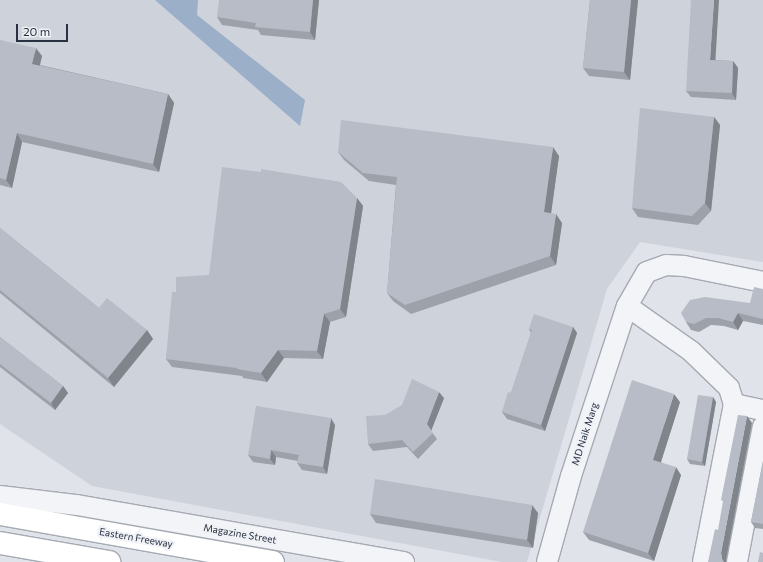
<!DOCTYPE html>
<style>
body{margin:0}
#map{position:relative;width:763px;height:562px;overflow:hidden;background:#e0e3e9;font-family:Commissioner,sans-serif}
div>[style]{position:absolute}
.built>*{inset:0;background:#ced2db}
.water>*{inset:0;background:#9bafc8}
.roads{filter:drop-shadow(1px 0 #a5aab3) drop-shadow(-1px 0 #a5aab3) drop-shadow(0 1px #a5aab3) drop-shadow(0 -1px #a5aab3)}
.minor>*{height:20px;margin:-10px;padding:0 10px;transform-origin:10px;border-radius:10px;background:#f3f4f7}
.highway>*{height:22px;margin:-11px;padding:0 11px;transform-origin:11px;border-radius:11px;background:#fff}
.wall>*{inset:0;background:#9da2aa}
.shaded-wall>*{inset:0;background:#80848b}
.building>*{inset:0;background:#b7bcc6}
span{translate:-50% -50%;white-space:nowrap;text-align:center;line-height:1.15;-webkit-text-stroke:4px #eff2f6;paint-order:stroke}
.street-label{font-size:10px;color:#293040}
.scale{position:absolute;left:16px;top:24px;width:52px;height:18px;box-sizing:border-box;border:2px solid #293040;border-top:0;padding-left:5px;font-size:12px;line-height:14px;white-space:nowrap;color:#293040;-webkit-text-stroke:3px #eff2f6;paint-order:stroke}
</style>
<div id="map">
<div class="built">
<div style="clip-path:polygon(0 0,763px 0,763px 262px,640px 242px,607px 289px,527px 562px,502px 562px,92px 486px,0 424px)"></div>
</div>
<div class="water">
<div style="clip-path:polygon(155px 0,198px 0,197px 15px,305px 100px,300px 126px)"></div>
</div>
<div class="roads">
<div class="minor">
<div style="left:627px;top:306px;width:78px;rotate:35.1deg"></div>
<div style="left:691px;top:351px;width:53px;rotate:44.2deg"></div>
<div style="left:729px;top:388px;width:17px;rotate:73deg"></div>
<div style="left:734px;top:404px;width:161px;rotate:101.1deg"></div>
<div style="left:734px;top:404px;width:30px;rotate:12deg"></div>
<div style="left:0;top:496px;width:78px;rotate:6.7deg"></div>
<div style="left:77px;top:505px;width:332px;rotate:9.9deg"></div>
<div style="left:547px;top:562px;width:89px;rotate:-74.4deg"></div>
<div style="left:571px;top:476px;width:179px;rotate:-71.8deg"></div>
<div style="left:627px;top:306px;width:39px;rotate:-60deg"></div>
<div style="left:647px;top:272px;width:20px;rotate:-20deg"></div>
<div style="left:666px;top:265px;width:18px;rotate:3deg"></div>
<div style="left:684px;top:266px;width:81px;rotate:11.4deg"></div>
<div style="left:737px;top:562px;width:138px;rotate:-79.2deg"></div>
</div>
<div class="highway">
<div style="left:0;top:514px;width:277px;rotate:10deg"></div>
<div style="left:0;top:543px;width:111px;rotate:9.9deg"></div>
</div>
</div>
<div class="wall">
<div style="clip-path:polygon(319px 0,315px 40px,261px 35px,258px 30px,222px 25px,217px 17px)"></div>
<div style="clip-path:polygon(590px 0,638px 0,630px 80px,589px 76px,583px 68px)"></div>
<div style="clip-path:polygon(0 40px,42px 56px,40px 65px,168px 94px,174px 103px,159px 172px,22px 142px,12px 188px,0 185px)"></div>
<div style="clip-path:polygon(715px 60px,733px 61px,738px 68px,736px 100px,691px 97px,686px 91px)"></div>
<div style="clip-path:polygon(714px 117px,720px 125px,711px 211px,698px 225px,638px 217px,632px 208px)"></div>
<div style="clip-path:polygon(338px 152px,559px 156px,551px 213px,562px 223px,556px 265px,411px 314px,393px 301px,387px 293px,396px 185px,369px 181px,344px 160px)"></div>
<div style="clip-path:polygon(357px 198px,363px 206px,346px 317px,330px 322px,323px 359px,284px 358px,267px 382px,243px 378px,242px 376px,172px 367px,166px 359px,176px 292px)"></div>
<div style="clip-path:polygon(0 228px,99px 308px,147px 330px,153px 339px,114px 387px,0 293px)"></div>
<div style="clip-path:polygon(763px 289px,763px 325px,743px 321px,738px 330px,724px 326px,711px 325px,699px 332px,691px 330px,686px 322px,750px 303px)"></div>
<div style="clip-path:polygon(573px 327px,577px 333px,545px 431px,507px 419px,502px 412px,511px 393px,531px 333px,529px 329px)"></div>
<div style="clip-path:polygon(0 337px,63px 386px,68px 393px,55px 410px,0 367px)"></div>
<div style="clip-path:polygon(713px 397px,716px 402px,705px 466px,690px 464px,687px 459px)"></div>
<div style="clip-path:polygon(444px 398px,431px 431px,437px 439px,418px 459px,407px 447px,373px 451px,368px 444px,385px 415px)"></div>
<div style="clip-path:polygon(680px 402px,661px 462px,681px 475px,654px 561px,589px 540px,583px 532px)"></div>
<div style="clip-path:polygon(335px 425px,327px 474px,302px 470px,297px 463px,298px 461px,276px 457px,275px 465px,253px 462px,248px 455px)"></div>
<div style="clip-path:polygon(763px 461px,763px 529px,755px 528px,751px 522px)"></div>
<div style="clip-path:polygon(538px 513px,533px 548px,376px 523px,370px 514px)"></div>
</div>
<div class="shaded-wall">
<div style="clip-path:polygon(313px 0,319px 0,315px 40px,310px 32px)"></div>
<div style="clip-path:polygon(631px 0,638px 0,630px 80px,624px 72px)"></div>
<div style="clip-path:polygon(714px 0,719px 0,715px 67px,710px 60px)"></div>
<div style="clip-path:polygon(36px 48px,42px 56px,38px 72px,32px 64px)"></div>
<div style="clip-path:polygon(733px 61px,738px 68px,736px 100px,732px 93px)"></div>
<div style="clip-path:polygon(168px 94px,174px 103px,159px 172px,153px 164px)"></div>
<div style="clip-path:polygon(714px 117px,720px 125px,711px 211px,705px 203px)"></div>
<div style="clip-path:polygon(17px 133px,22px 142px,12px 188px,6px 180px)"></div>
<div style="clip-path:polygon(553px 147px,559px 156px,550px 221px,544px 212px)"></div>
<div style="clip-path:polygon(357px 198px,363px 206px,346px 317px,340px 309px)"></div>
<div style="clip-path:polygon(556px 214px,562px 223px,556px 265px,550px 256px)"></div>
<div style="clip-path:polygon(738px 313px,743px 321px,738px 330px,733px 322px)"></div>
<div style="clip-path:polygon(324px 314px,330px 322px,323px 359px,317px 351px)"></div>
<div style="clip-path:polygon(573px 327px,577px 333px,545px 431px,541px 425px)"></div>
<div style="clip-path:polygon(147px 330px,153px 339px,114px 387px,108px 378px)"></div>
<div style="clip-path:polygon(278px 350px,284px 358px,267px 382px,261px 373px)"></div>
<div style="clip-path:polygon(63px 386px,68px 393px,55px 410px,51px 403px)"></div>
<div style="clip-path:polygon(439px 392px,444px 398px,431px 431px,427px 424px)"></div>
<div style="clip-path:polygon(674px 394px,680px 402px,659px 468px,653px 460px)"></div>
<div style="clip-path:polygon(713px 397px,716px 402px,705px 466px,702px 462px)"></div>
<div style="clip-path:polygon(747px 416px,752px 423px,726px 560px,726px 562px,723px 562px,722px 559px,721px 553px)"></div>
<div style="clip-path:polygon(331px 418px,335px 425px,327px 474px,323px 467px)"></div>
<div style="clip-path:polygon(271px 450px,276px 457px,275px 465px,270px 459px)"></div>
<div style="clip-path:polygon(676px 467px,681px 475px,654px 561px,648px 553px)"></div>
<div style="clip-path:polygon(532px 505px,538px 513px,533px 548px,527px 540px)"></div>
</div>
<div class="building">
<div style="clip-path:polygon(219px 0,313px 0,310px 32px,255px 27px,256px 23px,217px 17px)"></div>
<div style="clip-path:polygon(590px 0,631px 0,624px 72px,583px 68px)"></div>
<div style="clip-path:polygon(691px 0,714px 0,710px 60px,733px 61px,732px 93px,686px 91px)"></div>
<div style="clip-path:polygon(0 40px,36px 48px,32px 64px,168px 94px,153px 164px,17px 133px,6px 180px,0 178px)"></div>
<div style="clip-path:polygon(640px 108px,714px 117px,705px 203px,692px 216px,632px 208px)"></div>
<div style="clip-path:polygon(341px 120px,553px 147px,544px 212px,556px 214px,550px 256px,405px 305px,387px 293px,397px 177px,363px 173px,338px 152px)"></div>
<div style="clip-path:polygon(222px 167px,261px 172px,261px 169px,341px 182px,357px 198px,340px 309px,324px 314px,317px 351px,278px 350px,261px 373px,237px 369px,237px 368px,166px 359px,172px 292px,176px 292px,176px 277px,209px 275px)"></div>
<div style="clip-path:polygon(0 228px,99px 308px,107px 298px,147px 330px,108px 378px,0 290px)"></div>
<div style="clip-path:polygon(754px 287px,763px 289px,763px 319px,738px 313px,733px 322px,718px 318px,706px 318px,694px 324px,686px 322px,681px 313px,690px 300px,705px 297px,750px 303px)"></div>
<div style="clip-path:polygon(534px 314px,573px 327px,541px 425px,502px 412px,508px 392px,511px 393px,532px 330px,529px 329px)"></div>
<div style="clip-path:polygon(0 337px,63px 386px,51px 403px,0 364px)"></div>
<div style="clip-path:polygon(412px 379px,439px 392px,427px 424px,433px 433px,413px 452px,402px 440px,368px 444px,366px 416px,385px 415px,402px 405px)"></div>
<div style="clip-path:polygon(632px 380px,674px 394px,653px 460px,676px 467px,648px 553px,583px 532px)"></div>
<div style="clip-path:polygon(698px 395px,713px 397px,702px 462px,687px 459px)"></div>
<div style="clip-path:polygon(256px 406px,331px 418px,323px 467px,297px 463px,299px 455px,271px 450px,270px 459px,248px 455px)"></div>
<div style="clip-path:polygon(738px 415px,747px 416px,721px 553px,722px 559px,724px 562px,708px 562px,715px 529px,718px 530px,723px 501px,721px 500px)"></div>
<div style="clip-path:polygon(763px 461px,763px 524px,751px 522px)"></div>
<div style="clip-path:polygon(375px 479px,532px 505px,527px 540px,370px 514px)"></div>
<div style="clip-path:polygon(760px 552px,763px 553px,763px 562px,758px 562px)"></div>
</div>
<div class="street-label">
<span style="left:585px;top:434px;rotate:-72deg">MD Naik Marg</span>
<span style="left:240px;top:534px;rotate:10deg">Magazine Street</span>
<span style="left:136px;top:538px;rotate:10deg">Eastern Freeway</span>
</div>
<div class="scale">20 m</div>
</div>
